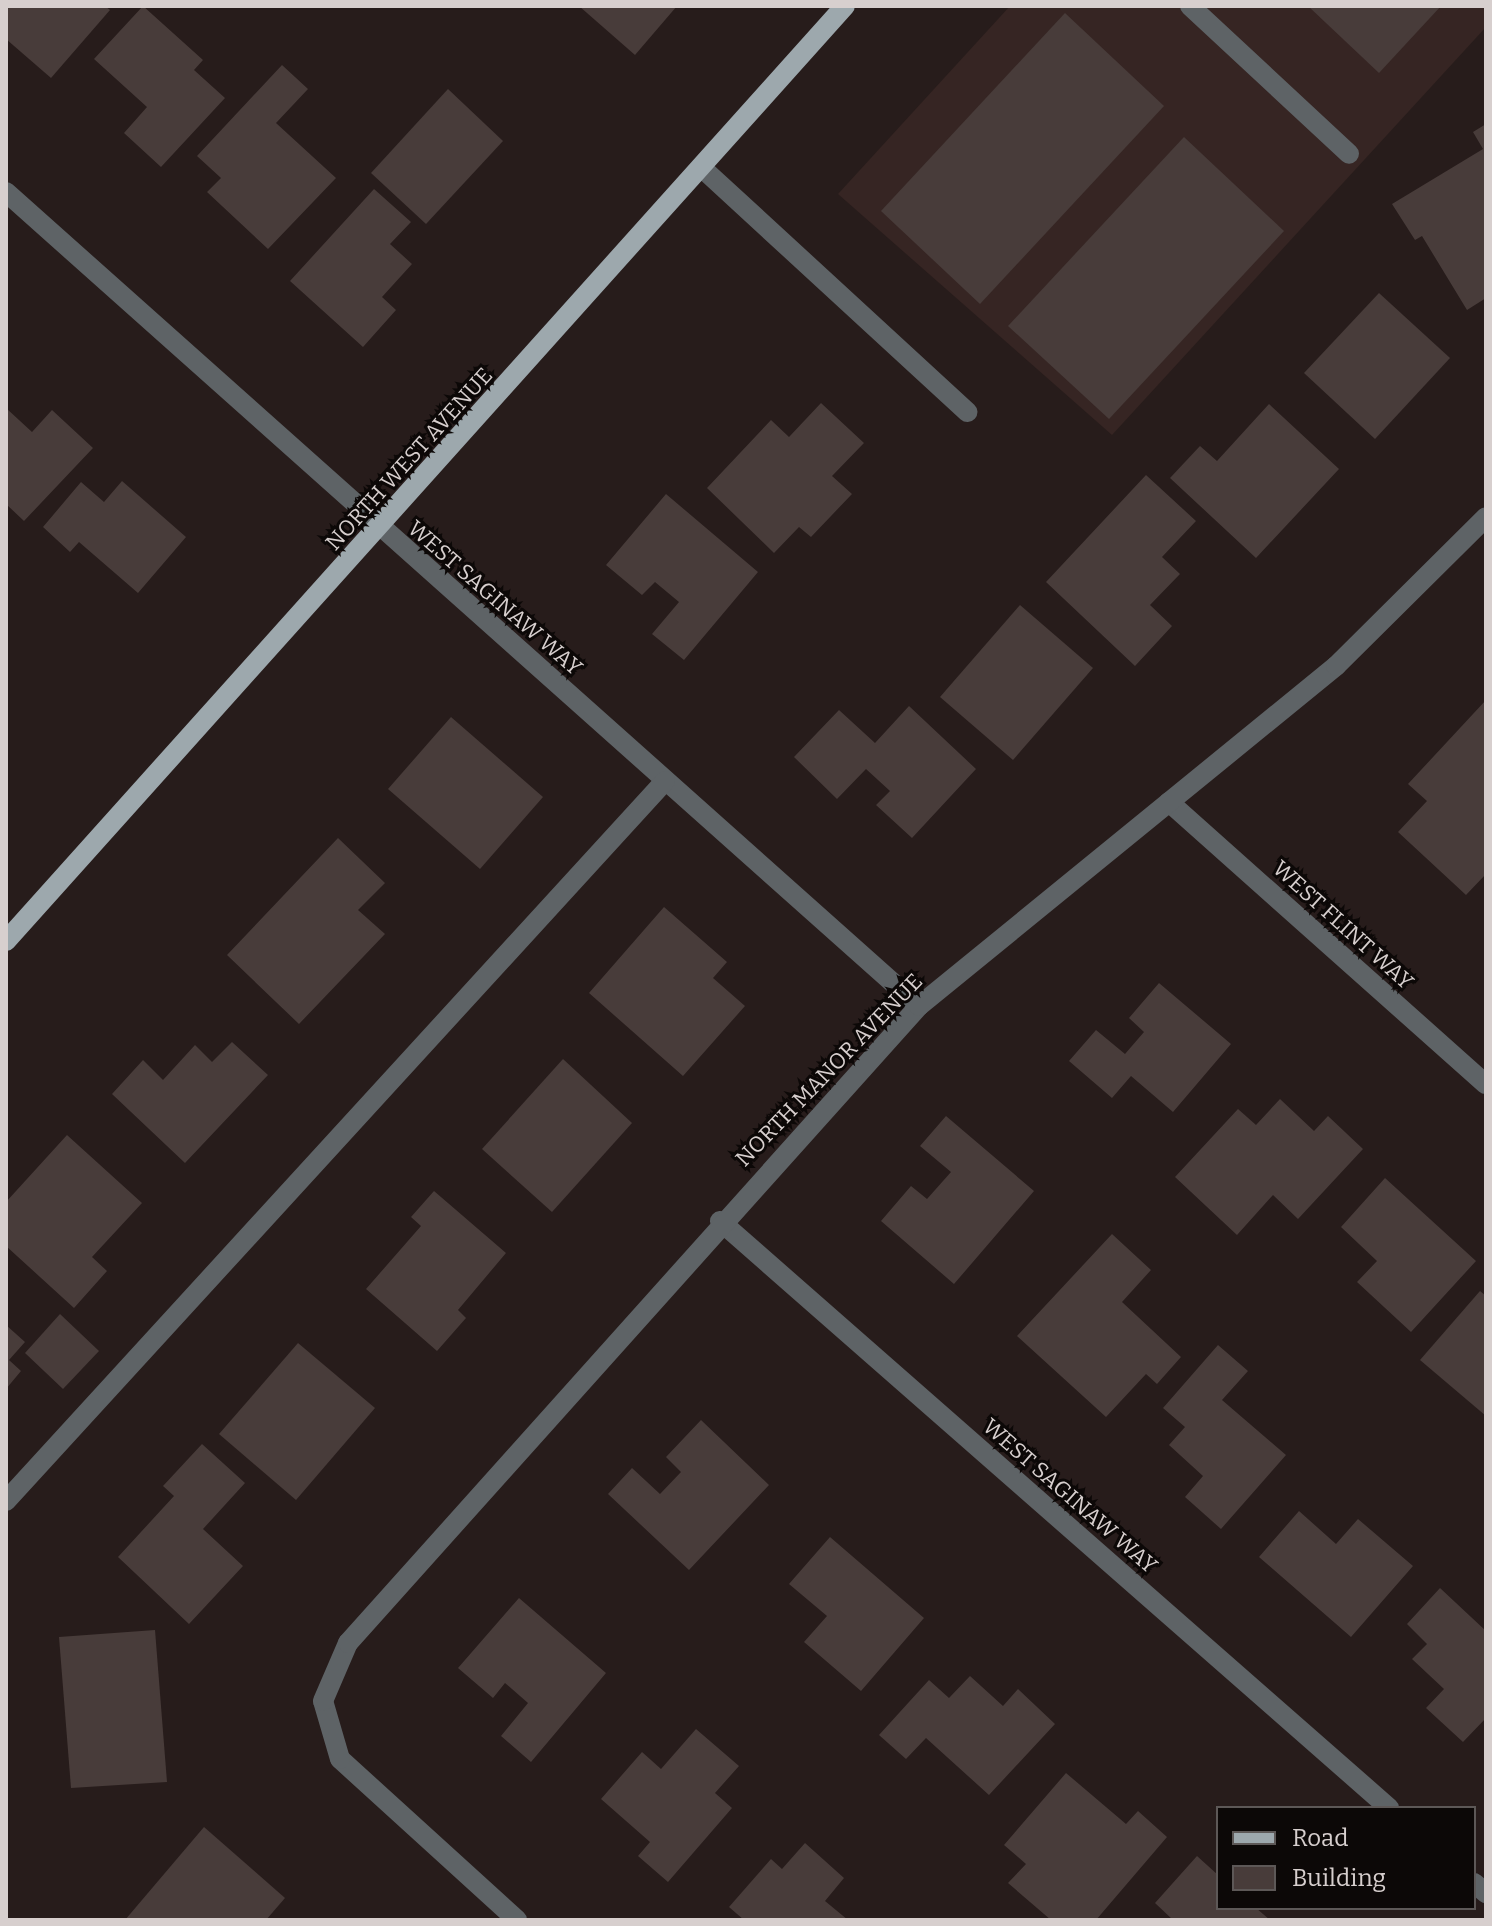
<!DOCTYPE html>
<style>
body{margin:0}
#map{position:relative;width:1492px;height:1926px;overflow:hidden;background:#271c1b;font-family:Bitter,serif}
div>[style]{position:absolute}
.built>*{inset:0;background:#362523}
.building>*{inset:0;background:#483c3a}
.minor>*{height:20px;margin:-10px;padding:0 10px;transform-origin:10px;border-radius:10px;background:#5e6366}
.major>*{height:20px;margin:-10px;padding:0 10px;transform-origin:10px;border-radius:10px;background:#9da8ad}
span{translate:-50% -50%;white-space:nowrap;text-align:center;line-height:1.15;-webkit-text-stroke:6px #0c0807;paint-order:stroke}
.street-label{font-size:22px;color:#d7cfce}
.frame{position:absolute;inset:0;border:8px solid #d7cfce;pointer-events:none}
.legend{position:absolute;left:1216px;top:1806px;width:260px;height:104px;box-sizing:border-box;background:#0c0807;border:2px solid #5d5857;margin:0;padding:10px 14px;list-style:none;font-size:24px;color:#d7cfce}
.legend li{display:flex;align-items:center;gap:16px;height:40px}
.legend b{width:40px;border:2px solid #5d5857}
</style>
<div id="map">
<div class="built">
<div style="clip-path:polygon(1010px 6px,1486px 6px,1486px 27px,1112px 435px,838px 194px)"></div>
</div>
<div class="building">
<div style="clip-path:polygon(6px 6px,105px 6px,110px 10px,51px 78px,6px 39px)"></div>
<div style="clip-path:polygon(143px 6px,203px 60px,194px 70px,225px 98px,161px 167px,124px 133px,147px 107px,94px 59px)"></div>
<div style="clip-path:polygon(579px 6px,677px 6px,635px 55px)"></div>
<div style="clip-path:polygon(1308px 6px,1441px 6px,1379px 73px)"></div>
<div style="clip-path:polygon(1065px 13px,1164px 106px,980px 304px,881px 211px)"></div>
<div style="clip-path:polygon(282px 65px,308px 89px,276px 123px,336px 178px,268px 249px,207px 192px,221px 178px,197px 156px)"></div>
<div style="clip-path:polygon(448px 89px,503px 141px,426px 224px,371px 173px)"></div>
<div style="clip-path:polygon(1486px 124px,1486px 298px,1467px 310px,1422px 236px,1415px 240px,1392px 204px,1483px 149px,1473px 132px)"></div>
<div style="clip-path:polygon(1184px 137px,1284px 231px,1109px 419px,1008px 326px)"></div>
<div style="clip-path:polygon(374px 189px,411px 222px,390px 244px,412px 264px,382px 297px,396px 310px,363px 347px,290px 281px)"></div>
<div style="clip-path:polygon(1379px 293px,1450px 358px,1375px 439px,1304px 373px)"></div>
<div style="clip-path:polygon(821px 403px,864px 443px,832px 476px,852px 494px,811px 537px,799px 527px,774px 553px,707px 488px,771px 420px,789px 437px)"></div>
<div style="clip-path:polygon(1269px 404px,1339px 469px,1256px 558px,1170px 478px,1200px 446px,1217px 461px)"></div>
<div style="clip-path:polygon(6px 408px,32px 432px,52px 410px,93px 448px,24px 521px,6px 504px)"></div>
<div style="clip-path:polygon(1146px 475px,1196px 521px,1162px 557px,1180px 574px,1150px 605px,1172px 626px,1135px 666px,1046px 582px)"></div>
<div style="clip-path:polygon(122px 481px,186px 537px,138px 593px,79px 542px,70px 552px,43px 527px,81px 482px,104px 502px)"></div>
<div style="clip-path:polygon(666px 494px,758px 572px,684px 660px,652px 634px,679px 602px,655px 582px,642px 595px,606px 565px)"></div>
<div style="clip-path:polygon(1020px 605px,1093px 668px,1013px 760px,940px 697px)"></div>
<div style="clip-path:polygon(1486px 700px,1486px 874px,1466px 895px,1398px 832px,1427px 801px,1408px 784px)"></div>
<div style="clip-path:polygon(909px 706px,976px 769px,912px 838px,876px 805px,890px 791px,866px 769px,837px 799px,794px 757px,839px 710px,875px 743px)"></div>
<div style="clip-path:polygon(451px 717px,543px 797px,480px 869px,388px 789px)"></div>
<div style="clip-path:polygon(338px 838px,385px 883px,358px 910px,385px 934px,299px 1024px,227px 955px)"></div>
<div style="clip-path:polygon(664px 907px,727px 962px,713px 978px,745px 1006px,683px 1076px,589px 993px)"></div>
<div style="clip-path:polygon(1159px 983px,1231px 1044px,1173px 1112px,1131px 1076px,1112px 1098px,1069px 1061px,1096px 1030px,1125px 1054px,1144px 1032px,1129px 1018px)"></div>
<div style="clip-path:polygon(232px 1042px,268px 1075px,185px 1163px,112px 1094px,143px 1060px,163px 1080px,195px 1045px,212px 1062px)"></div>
<div style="clip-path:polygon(563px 1059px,632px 1123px,552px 1212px,482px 1149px)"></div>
<div style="clip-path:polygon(1280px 1099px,1314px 1131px,1328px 1116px,1363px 1149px,1298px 1219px,1273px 1195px,1237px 1235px,1175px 1177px,1238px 1109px,1256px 1125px)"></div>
<div style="clip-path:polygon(946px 1116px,1034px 1191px,954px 1284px,881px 1221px,911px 1186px,927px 1199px,951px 1172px,920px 1146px)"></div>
<div style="clip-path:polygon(67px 1135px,142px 1203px,92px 1257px,107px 1271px,74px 1308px,6px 1246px,6px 1202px)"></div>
<div style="clip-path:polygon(1385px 1178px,1476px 1261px,1411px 1332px,1357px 1282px,1377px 1261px,1341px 1227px)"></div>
<div style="clip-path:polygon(434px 1191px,506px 1253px,458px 1310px,466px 1318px,437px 1351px,366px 1289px,421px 1226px,411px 1217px)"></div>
<div style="clip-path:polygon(1112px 1234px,1151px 1270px,1122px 1302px,1181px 1357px,1157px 1384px,1146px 1374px,1106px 1417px,1017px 1336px)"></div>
<div style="clip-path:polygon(1480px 1291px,1486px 1296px,1486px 1416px,1420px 1360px)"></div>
<div style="clip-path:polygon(60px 1314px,99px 1351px,63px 1389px,25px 1353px)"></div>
<div style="clip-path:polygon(6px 1325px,25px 1342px,9px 1360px,21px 1371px,6px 1389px)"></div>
<div style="clip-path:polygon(298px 1343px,375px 1408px,296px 1500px,219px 1434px)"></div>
<div style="clip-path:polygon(1218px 1345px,1248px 1371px,1222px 1400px,1286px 1455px,1221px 1529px,1185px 1497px,1203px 1476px,1169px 1445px,1185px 1427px,1163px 1408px)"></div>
<div style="clip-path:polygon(701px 1420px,769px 1485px,689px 1570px,608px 1494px,632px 1468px,660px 1494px,681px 1472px,666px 1457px)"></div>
<div style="clip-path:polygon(202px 1444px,245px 1483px,203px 1529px,243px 1566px,189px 1624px,118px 1557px,174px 1496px,163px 1486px)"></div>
<div style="clip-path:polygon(1299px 1511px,1336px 1544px,1358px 1519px,1413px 1566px,1351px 1637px,1259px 1557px)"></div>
<div style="clip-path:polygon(830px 1537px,924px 1618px,861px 1691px,804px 1642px,827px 1616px,789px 1584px)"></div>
<div style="clip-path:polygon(1440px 1588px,1486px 1631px,1486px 1718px,1463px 1742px,1426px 1708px,1444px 1689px,1412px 1659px,1427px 1644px,1407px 1624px)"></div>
<div style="clip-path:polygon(519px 1598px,606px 1673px,531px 1762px,501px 1736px,528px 1703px,505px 1683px,493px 1698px,458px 1668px)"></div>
<div style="clip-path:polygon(155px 1630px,167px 1782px,71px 1788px,59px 1637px)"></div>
<div style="clip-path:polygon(970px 1676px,1003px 1706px,1018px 1689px,1055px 1724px,989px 1795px,926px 1738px,906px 1759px,879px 1735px,929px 1680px,949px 1698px)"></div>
<div style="clip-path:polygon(696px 1729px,739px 1766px,715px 1793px,732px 1808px,668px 1882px,638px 1856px,650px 1842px,601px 1799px,642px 1752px,661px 1769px)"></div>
<div style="clip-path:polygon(1066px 1773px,1126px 1824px,1138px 1811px,1167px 1837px,1096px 1920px,1051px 1920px,1008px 1883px,1026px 1864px,1004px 1845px)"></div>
<div style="clip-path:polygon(204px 1827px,285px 1898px,266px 1920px,125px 1920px)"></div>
<div style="clip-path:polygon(805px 1843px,844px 1878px,825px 1901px,848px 1920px,744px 1920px,729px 1907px,771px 1859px,782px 1869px)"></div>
<div style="clip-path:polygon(1197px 1856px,1218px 1875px,1218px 1908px,1256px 1908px,1270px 1920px,1173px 1920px,1155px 1903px)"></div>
</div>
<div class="minor">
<div style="left:1190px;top:6px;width:217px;rotate:42.9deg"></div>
<div style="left:701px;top:167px;width:362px;rotate:42.6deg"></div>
<div style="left:6px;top:192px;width:1223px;rotate:41.72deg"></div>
<div style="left:1169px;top:802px;width:424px;rotate:41.7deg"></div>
<div style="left:720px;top:1221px;width:890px;rotate:41.26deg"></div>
<div style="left:6px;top:1501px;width:976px;rotate:-47.53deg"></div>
<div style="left:1474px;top:1883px;width:16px;rotate:40deg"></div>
<div style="left:517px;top:1920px;width:239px;rotate:-137.7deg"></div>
<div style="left:340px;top:1759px;width:60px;rotate:-106.3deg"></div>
<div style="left:323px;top:1701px;width:63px;rotate:-66.7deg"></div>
<div style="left:348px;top:1643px;width:855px;rotate:-48.13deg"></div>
<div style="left:919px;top:1006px;width:538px;rotate:-39.19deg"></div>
<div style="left:1336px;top:666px;width:211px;rotate:-44.8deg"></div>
</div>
<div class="major">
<div style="left:6px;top:941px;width:1256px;rotate:-48.1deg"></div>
</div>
<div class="street-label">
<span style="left:409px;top:459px;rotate:-48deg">NORTH WEST AVENUE</span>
<span style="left:495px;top:598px;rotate:41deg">WEST SAGINAW WAY</span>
<span style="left:1343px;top:925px;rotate:42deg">WEST FLINT WAY</span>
<span style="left:829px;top:1070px;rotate:-46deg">NORTH MANOR AVENUE</span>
<span style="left:1070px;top:1496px;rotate:41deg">WEST SAGINAW WAY</span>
</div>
<div class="frame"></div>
<ul class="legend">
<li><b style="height:10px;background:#9da8ad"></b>Road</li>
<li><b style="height:22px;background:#483c3a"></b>Building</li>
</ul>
</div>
